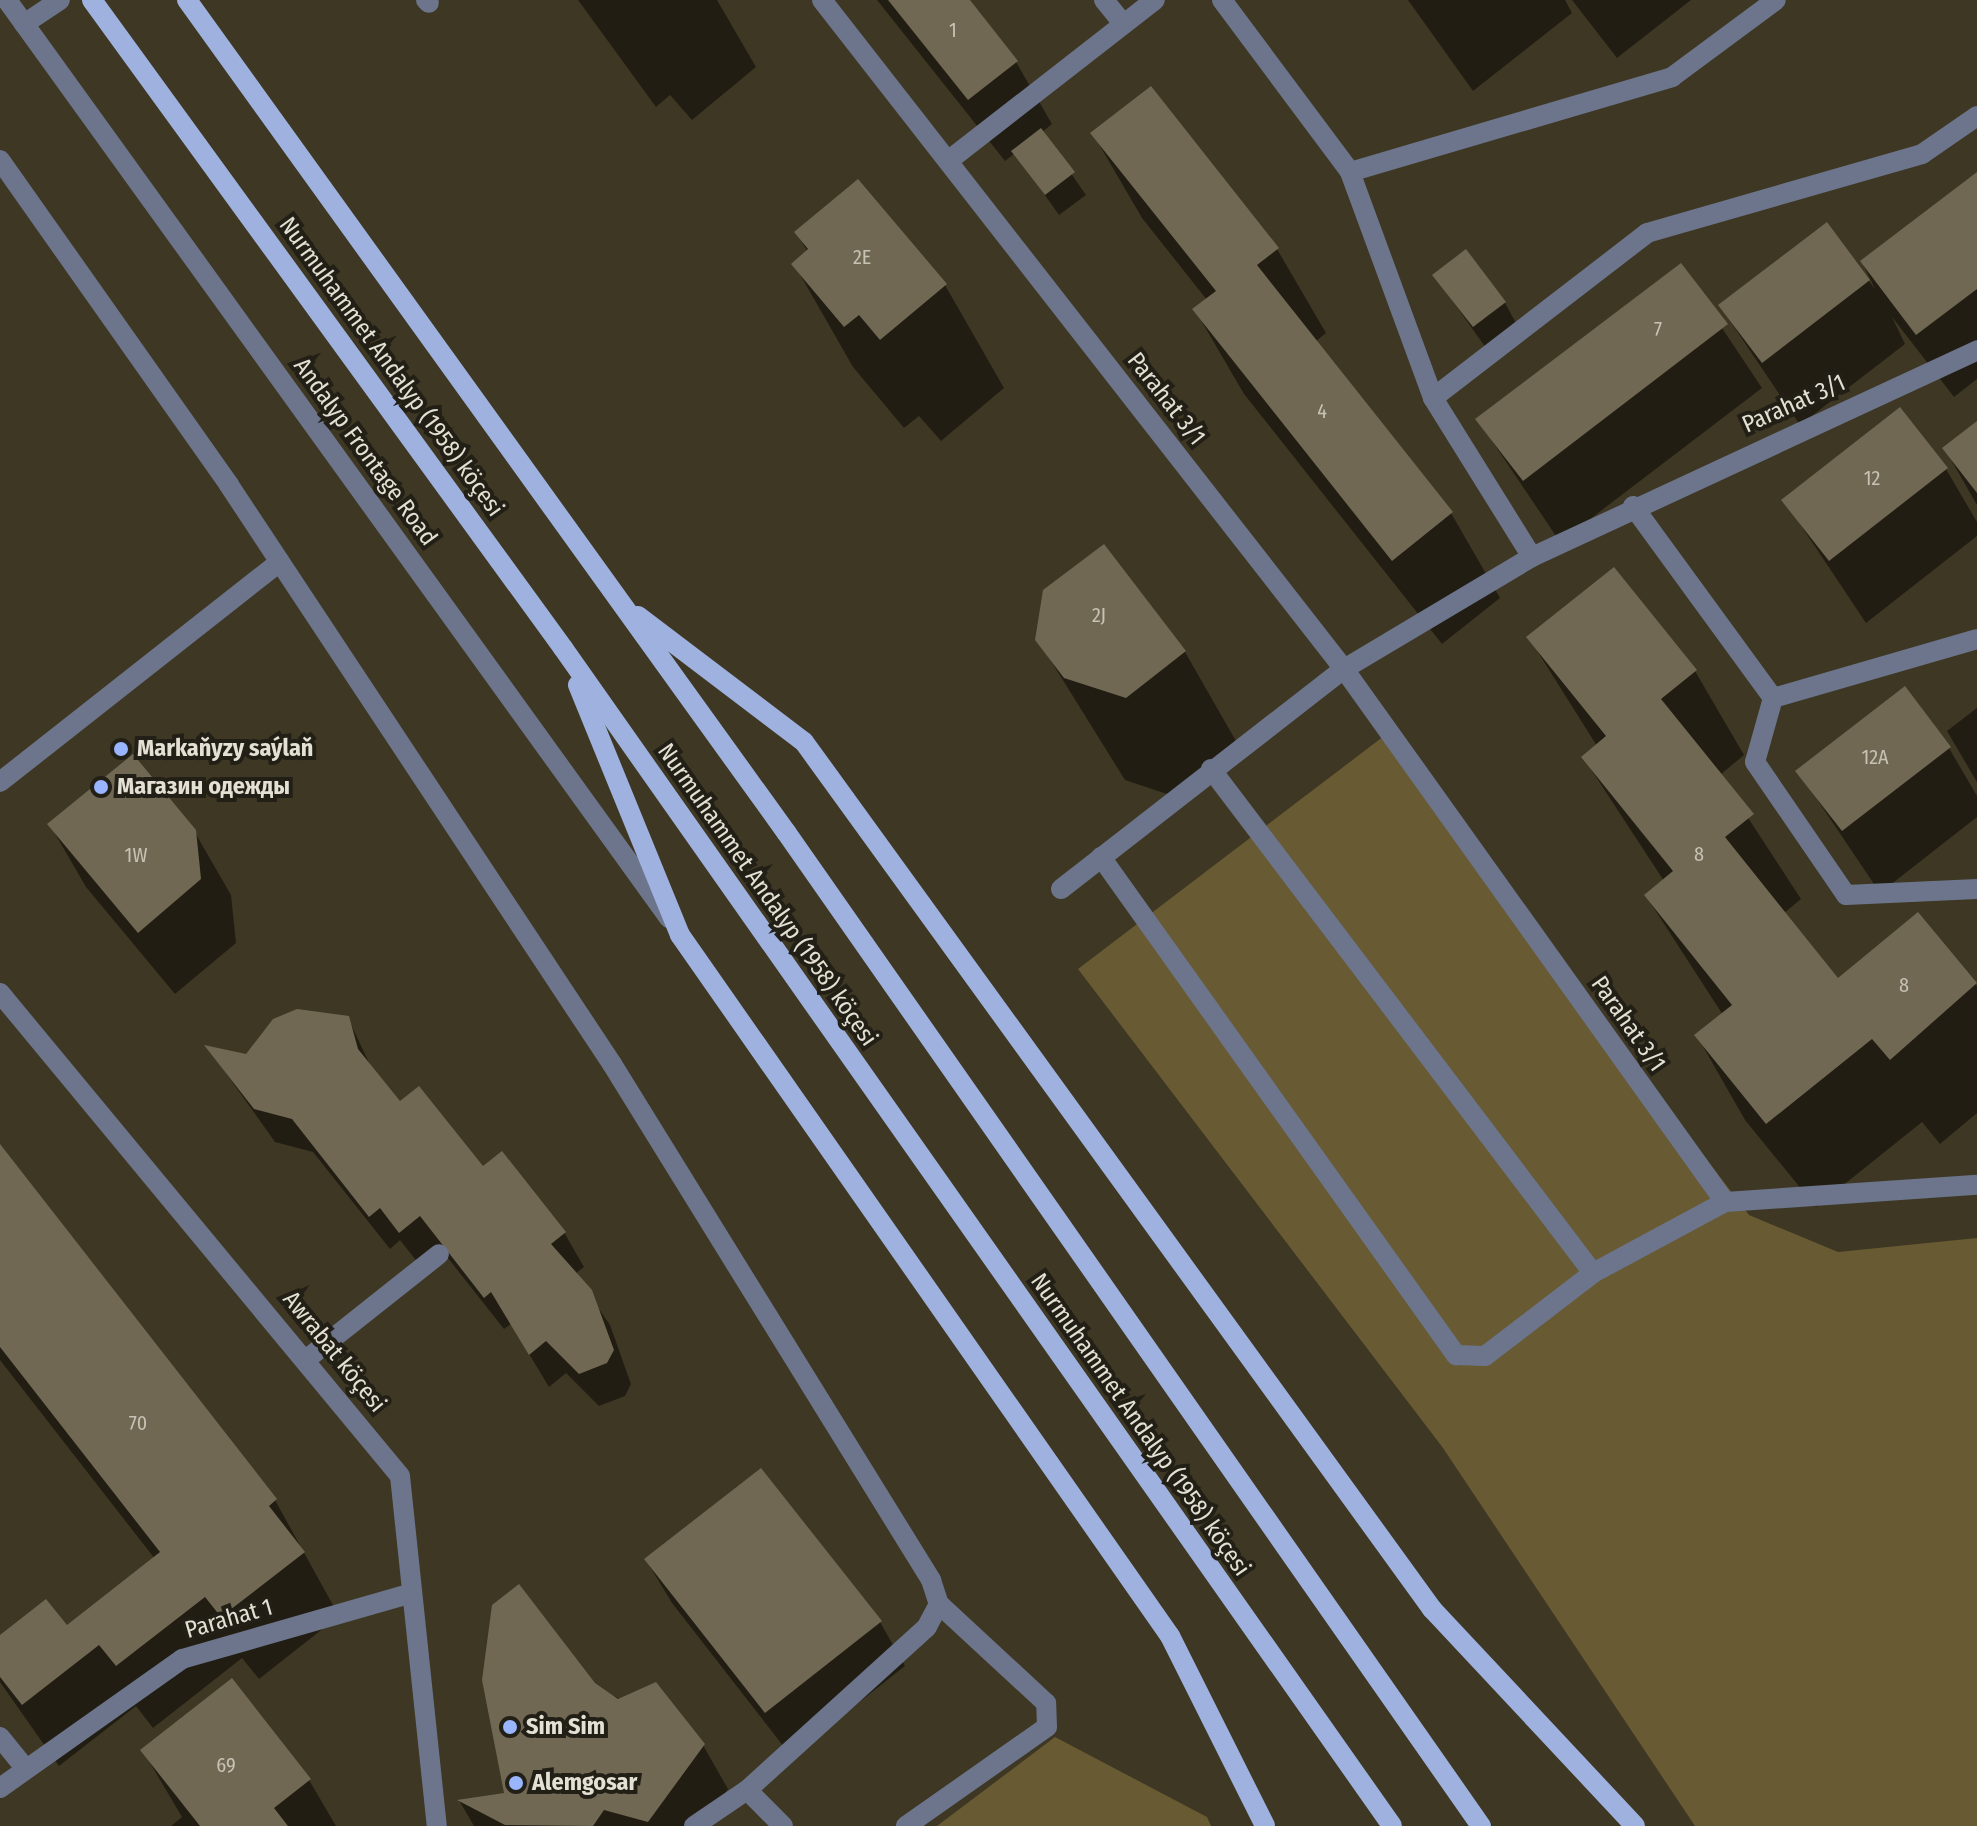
<!DOCTYPE html>
<meta charset="utf-8">
<style>
body{margin:0}
#map{position:relative;width:1977px;height:1826px;overflow:hidden;background:#3e3723;font-family:"Fira Sans Condensed",sans-serif}
div>[style]{position:absolute}
.green>*{inset:0;background:#685a33}
.shadow>*{inset:0;background:#0007}
.building>*{inset:0;background:#706853}
.minor>*{height:20px;margin:-10px;padding:0 10px;transform-origin:10px;border-radius:10px;background:#6c758c}
.major>*{height:20px;margin:-10px;padding:0 10px;transform-origin:10px;border-radius:10px;background:#9fb2df}
.dots>*{width:22px;height:22px;translate:-50% -50%;box-sizing:border-box;border:4px solid #221f16;border-radius:50%}
span{translate:-50% -50%;white-space:nowrap;text-align:center;line-height:1.15;-webkit-text-stroke:8px #221f16;paint-order:stroke}
.number-label{font-size:20px;color:#c7c2b4}
.number-label span{-webkit-text-stroke-width:0}
.street-label{font-size:24px;color:#e4e0d4}
.poi-label{font-size:24px;color:#e4e0d4;font-weight:700}
.left{translate:0 -50%;text-align:left}
</style>
<div id="map">
<div class="green">
<div style="clip-path:polygon(1384px 736px,1749px 1215px,1838px 1252px,1977px 1238px,1977px 1826px,1695px 1826px,1443px 1448px,1078px 969px)"></div>
<div style="clip-path:polygon(1055px 1737px,1207px 1817px,1211px 1826px,937px 1826px)"></div>
</div>
<div class="shadow">
<div style="clip-path:polygon(578px 0,717px 0,756px 67px,692px 120px,670px 95px,656px 107px)"></div>
<div style="clip-path:polygon(877px 0,967px 0,1016px 62px,1052px 124px,1042px 132px,1086px 195px,1059px 215px,1015px 153px,1005px 161px)"></div>
<div style="clip-path:polygon(1408px 0,1565px 0,1572px 13px,1473px 91px)"></div>
<div style="clip-path:polygon(1572px 0,1691px 0,1617px 58px)"></div>
<div style="clip-path:polygon(1093px 134px,1277px 249px,1326px 333px,1315px 342px,1451px 513px,1500px 598px,1442px 644px,1244px 394px,1195px 310px,1207px 300px,1142px 218px)"></div>
<div style="clip-path:polygon(1977px 178px,1977px 379px,1954px 397px,1892px 317px,1905px 344px,1800px 425px,1720px 306px,1826px 224px,1875px 289px,1862px 262px)"></div>
<div style="clip-path:polygon(796px 233px,945px 285px,1004px 388px,941px 441px,919px 416px,904px 428px,853px 367px,794px 264px,808px 252px)"></div>
<div style="clip-path:polygon(1680px 265px,1762px 388px,1560px 542px,1478px 420px)"></div>
<div style="clip-path:polygon(1435px 276px,1505px 303px,1517px 325px,1486px 348px)"></div>
<div style="clip-path:polygon(1977px 424px,1977px 505px,1945px 449px)"></div>
<div style="clip-path:polygon(1946px 469px,1977px 522px,1977px 536px,1866px 623px,1784px 500px)"></div>
<div style="clip-path:polygon(1103px 546px,1185px 652px,1244px 755px,1185px 800px,1125px 780px,1038px 640px)"></div>
<div style="clip-path:polygon(1529px 638px,1695px 671px,1744px 755px,1720px 775px,1801px 899px,1784px 913px,1838px 980px,1918px 915px,1977px 986px,1977px 1113px,1940px 1144px,1922px 1122px,1816px 1207px,1745px 1120px,1697px 1036px,1723px 1015px,1646px 896px,1664px 881px,1583px 757px,1597px 746px)"></div>
<div style="clip-path:polygon(1977px 708px,1977px 782px,1947px 731px)"></div>
<div style="clip-path:polygon(1949px 748px,1977px 796px,1977px 817px,1880px 893px,1798px 771px)"></div>
<div style="clip-path:polygon(50px 825px,194px 831px,231px 895px,236px 943px,175px 994px,86px 887px)"></div>
<div style="clip-path:polygon(348px 1018px,372px 1069px,400px 1104px,483px 1169px,501px 1154px,565px 1234px,584px 1267px,575px 1274px,610px 1325px,631px 1384px,625px 1396px,599px 1406px,566px 1373px,549px 1387px,511px 1324px,504px 1329px,440px 1248px,419px 1264px,400px 1240px,390px 1249px,313px 1152px,275px 1142px,208px 1048px,246px 1056px)"></div>
<div style="clip-path:polygon(0 1147px,275px 1500px,339px 1616px,259px 1679px,242px 1658px,153px 1728px,136px 1706px,59px 1766px,0 1682px,0 1637px,66px 1628px,155px 1559px,0 1360px)"></div>
<div style="clip-path:polygon(646px 1560px,880px 1622px,905px 1666px,791px 1756px,672px 1603px)"></div>
<div style="clip-path:polygon(594px 1685px,703px 1745px,728px 1789px,702px 1826px,474px 1826px,460px 1802px,507px 1794px)"></div>
<div style="clip-path:polygon(143px 1751px,309px 1780px,336px 1826px,171px 1826px,182px 1817px)"></div>
</div>
<div class="building">
<div style="clip-path:polygon(888px 0,970px 0,1018px 61px,968px 100px)"></div>
<div style="clip-path:polygon(1151px 86px,1279px 248px,1257px 265px,1453px 512px,1392px 561px,1192px 309px,1216px 291px,1090px 133px)"></div>
<div style="clip-path:polygon(1041px 128px,1075px 172px,1045px 195px,1011px 151px)"></div>
<div style="clip-path:polygon(1977px 172px,1977px 289px,1916px 335px,1860px 261px)"></div>
<div style="clip-path:polygon(858px 179px,947px 284px,880px 340px,859px 315px,844px 327px,791px 264px,808px 249px,794px 232px)"></div>
<div style="clip-path:polygon(1827px 222px,1870px 280px,1762px 363px,1718px 305px)"></div>
<div style="clip-path:polygon(1466px 249px,1506px 302px,1473px 327px,1432px 275px)"></div>
<div style="clip-path:polygon(1681px 263px,1728px 324px,1523px 481px,1475px 419px)"></div>
<div style="clip-path:polygon(1900px 407px,1948px 468px,1829px 561px,1781px 500px)"></div>
<div style="clip-path:polygon(1977px 421px,1977px 493px,1942px 448px)"></div>
<div style="clip-path:polygon(1104px 544px,1186px 651px,1126px 698px,1064px 678px,1035px 640px,1043px 590px)"></div>
<div style="clip-path:polygon(1614px 567px,1697px 670px,1661px 699px,1754px 814px,1725px 837px,1838px 978px,1918px 912px,1977px 983px,1890px 1060px,1872px 1039px,1766px 1124px,1694px 1035px,1732px 1005px,1644px 895px,1673px 871px,1581px 757px,1606px 736px,1526px 637px)"></div>
<div style="clip-path:polygon(1905px 686px,1951px 747px,1842px 831px,1795px 771px)"></div>
<div style="clip-path:polygon(133px 754px,196px 830px,201px 879px,138px 933px,47px 824px)"></div>
<div style="clip-path:polygon(297px 1009px,349px 1016px,358px 1049px,400px 1101px,419px 1086px,483px 1166px,502px 1151px,566px 1232px,551px 1244px,592px 1290px,614px 1350px,607px 1363px,579px 1374px,546px 1341px,529px 1355px,491px 1292px,484px 1298px,420px 1216px,399px 1233px,380px 1208px,369px 1217px,292px 1119px,254px 1109px,204px 1045px,246px 1054px,273px 1019px)"></div>
<div style="clip-path:polygon(0 1144px,277px 1499px,269px 1506px,305px 1552px,221px 1617px,205px 1597px,116px 1666px,99px 1645px,22px 1705px,0 1677px,0 1635px,46px 1599px,67px 1625px,160px 1552px,0 1347px)"></div>
<div style="clip-path:polygon(761px 1468px,882px 1621px,765px 1713px,644px 1559px)"></div>
<div style="clip-path:polygon(519px 1584px,595px 1683px,618px 1699px,656px 1682px,705px 1744px,648px 1822px,604px 1810px,593px 1826px,505px 1825px,457px 1800px,504px 1793px,482px 1680px,492px 1605px)"></div>
<div style="clip-path:polygon(232px 1678px,311px 1779px,274px 1808px,288px 1826px,200px 1826px,140px 1750px)"></div>
</div>
<div class="minor">
<div style="left:7px;top:0;width:1132px;rotate:54.2deg"></div>
<div style="left:426px;top:0;width:4px;rotate:45deg"></div>
<div style="left:822px;top:0;width:849px;rotate:52.04deg"></div>
<div style="left:1344px;top:669px;width:655px;rotate:54.44deg"></div>
<div style="left:1725px;top:1202px;width:253px;rotate:-3.9deg"></div>
<div style="left:1104px;top:0;width:27px;rotate:51deg"></div>
<div style="left:1222px;top:0;width:214px;rotate:53.3deg"></div>
<div style="left:1350px;top:172px;width:241px;rotate:69.8deg"></div>
<div style="left:1433px;top:398px;width:187px;rotate:58.1deg"></div>
<div style="left:24px;top:24px;width:43px;rotate:-33.7deg"></div>
<div style="left:0;top:160px;width:398px;rotate:54.8deg"></div>
<div style="left:229px;top:485px;width:694px;rotate:56.52deg"></div>
<div style="left:612px;top:1064px;width:607px;rotate:58.27deg"></div>
<div style="left:931px;top:1580px;width:25px;rotate:72deg"></div>
<div style="left:939px;top:1604px;width:26px;rotate:118deg"></div>
<div style="left:927px;top:1627px;width:243px;rotate:137.8deg"></div>
<div style="left:747px;top:1790px;width:64px;rotate:145.8deg"></div>
<div style="left:948px;top:161px;width:262px;rotate:-37.9deg"></div>
<div style="left:1350px;top:172px;width:336px;rotate:-16.4deg"></div>
<div style="left:1672px;top:77px;width:129px;rotate:-36.5deg"></div>
<div style="left:1433px;top:398px;width:270px;rotate:-37.6deg"></div>
<div style="left:1647px;top:233px;width:286px;rotate:-16deg"></div>
<div style="left:1922px;top:154px;width:67px;rotate:-34.6deg"></div>
<div style="left:1633px;top:506px;width:238px;rotate:53.9deg"></div>
<div style="left:1773px;top:698px;width:66px;rotate:105.7deg"></div>
<div style="left:1755px;top:762px;width:161px;rotate:55.6deg"></div>
<div style="left:1846px;top:895px;width:131px;rotate:-2.6deg"></div>
<div style="left:1773px;top:698px;width:212px;rotate:-16.1deg"></div>
<div style="left:1211px;top:769px;width:632px;rotate:52.84deg"></div>
<div style="left:1593px;top:1273px;width:150px;rotate:-28.3deg"></div>
<div style="left:0;top:782px;width:356px;rotate:-38.2deg"></div>
<div style="left:1101px;top:857px;width:612px;rotate:54.52deg"></div>
<div style="left:1456px;top:1355px;width:29px;rotate:2deg"></div>
<div style="left:1485px;top:1356px;width:136px;rotate:-37.5deg"></div>
<div style="left:1061px;top:889px;width:358px;rotate:-37.9deg"></div>
<div style="left:1344px;top:669px;width:219px;rotate:-30.8deg"></div>
<div style="left:1532px;top:557px;width:491px;rotate:-24.9deg"></div>
<div style="left:0;top:993px;width:627px;rotate:50.37deg"></div>
<div style="left:400px;top:1476px;width:352px;rotate:84deg"></div>
<div style="left:308px;top:1358px;width:167px;rotate:-38.4deg"></div>
<div style="left:0;top:1737px;width:40px;rotate:51deg"></div>
<div style="left:0;top:1788px;width:223px;rotate:-35.3deg"></div>
<div style="left:182px;top:1659px;width:239px;rotate:-16deg"></div>
<div style="left:747px;top:1790px;width:51px;rotate:45deg"></div>
<div style="left:906px;top:1826px;width:172px;rotate:-35.1deg"></div>
<div style="left:1047px;top:1727px;width:24px;rotate:-92deg"></div>
<div style="left:1046px;top:1703px;width:146px;rotate:-137.2deg"></div>
</div>
<div class="major">
<div style="left:92px;top:0;width:801px;rotate:53.99deg"></div>
<div style="left:563px;top:648px;width:1440px;rotate:54.86deg"></div>
<div style="left:187px;top:0;width:1025px;rotate:54.25deg"></div>
<div style="left:786px;top:832px;width:1213px;rotate:55.04deg"></div>
<div style="left:638px;top:616px;width:208px;rotate:37.2deg"></div>
<div style="left:804px;top:742px;width:1071px;rotate:54.08deg"></div>
<div style="left:1432px;top:1609px;width:297px;rotate:46.9deg"></div>
<div style="left:578px;top:685px;width:270px;rotate:67.8deg"></div>
<div style="left:680px;top:935px;width:855px;rotate:55.05deg"></div>
<div style="left:1170px;top:1636px;width:212px;rotate:63.4deg"></div>
</div>
<div class="dots">
<div style="left:121px;top:749px;background:#98b5fd"></div>
<div style="left:101px;top:787px;background:#98b5fd"></div>
<div style="left:510px;top:1727px;background:#98b5fd"></div>
<div style="left:516px;top:1783px;background:#98b5fd"></div>
</div>
<div class="number-label">
<span style="left:953px;top:30px">1</span>
<span style="left:862px;top:257px">2E</span>
<span style="left:1658px;top:329px">7</span>
<span style="left:1322px;top:411px">4</span>
<span style="left:1872px;top:478px">12</span>
<span style="left:1099px;top:615px">2J</span>
<span style="left:1875px;top:757px">12A</span>
<span style="left:1699px;top:854px">8</span>
<span style="left:136px;top:855px">1W</span>
<span style="left:1904px;top:985px">8</span>
<span style="left:138px;top:1423px">70</span>
<span style="left:226px;top:1765px">69</span>
</div>
<div class="street-label">
<span style="left:391px;top:367px;rotate:54deg">Nurmuhammet Andalyp (1958) köçesi</span>
<span style="left:1166px;top:399px;rotate:52deg">Parahat 3/1</span>
<span style="left:1794px;top:404px;rotate:-24deg">Parahat 3/1</span>
<span style="left:365px;top:452px;rotate:54deg">Andalyp Frontage Road</span>
<span style="left:767px;top:895px;rotate:55deg">Nurmuhammet Andalyp (1958) köçesi</span>
<span style="left:1628px;top:1024px;rotate:55deg">Parahat 3/1</span>
<span style="left:334px;top:1352px;rotate:51deg">Awrabat köçesi</span>
<span style="left:1140px;top:1425px;rotate:55deg">Nurmuhammet Andalyp (1958) köçesi</span>
<span style="left:229px;top:1619px;rotate:-16deg">Parahat 1</span>
</div>
<div class="poi-label">
<span class="left" style="left:137px;top:749px">Markaňyzy saýlaň</span>
<span class="left" style="left:117px;top:787px">Магазин одежды</span>
<span class="left" style="left:526px;top:1727px">Sim Sim</span>
<span class="left" style="left:532px;top:1783px">Alemgosar</span>
</div>
</div>
